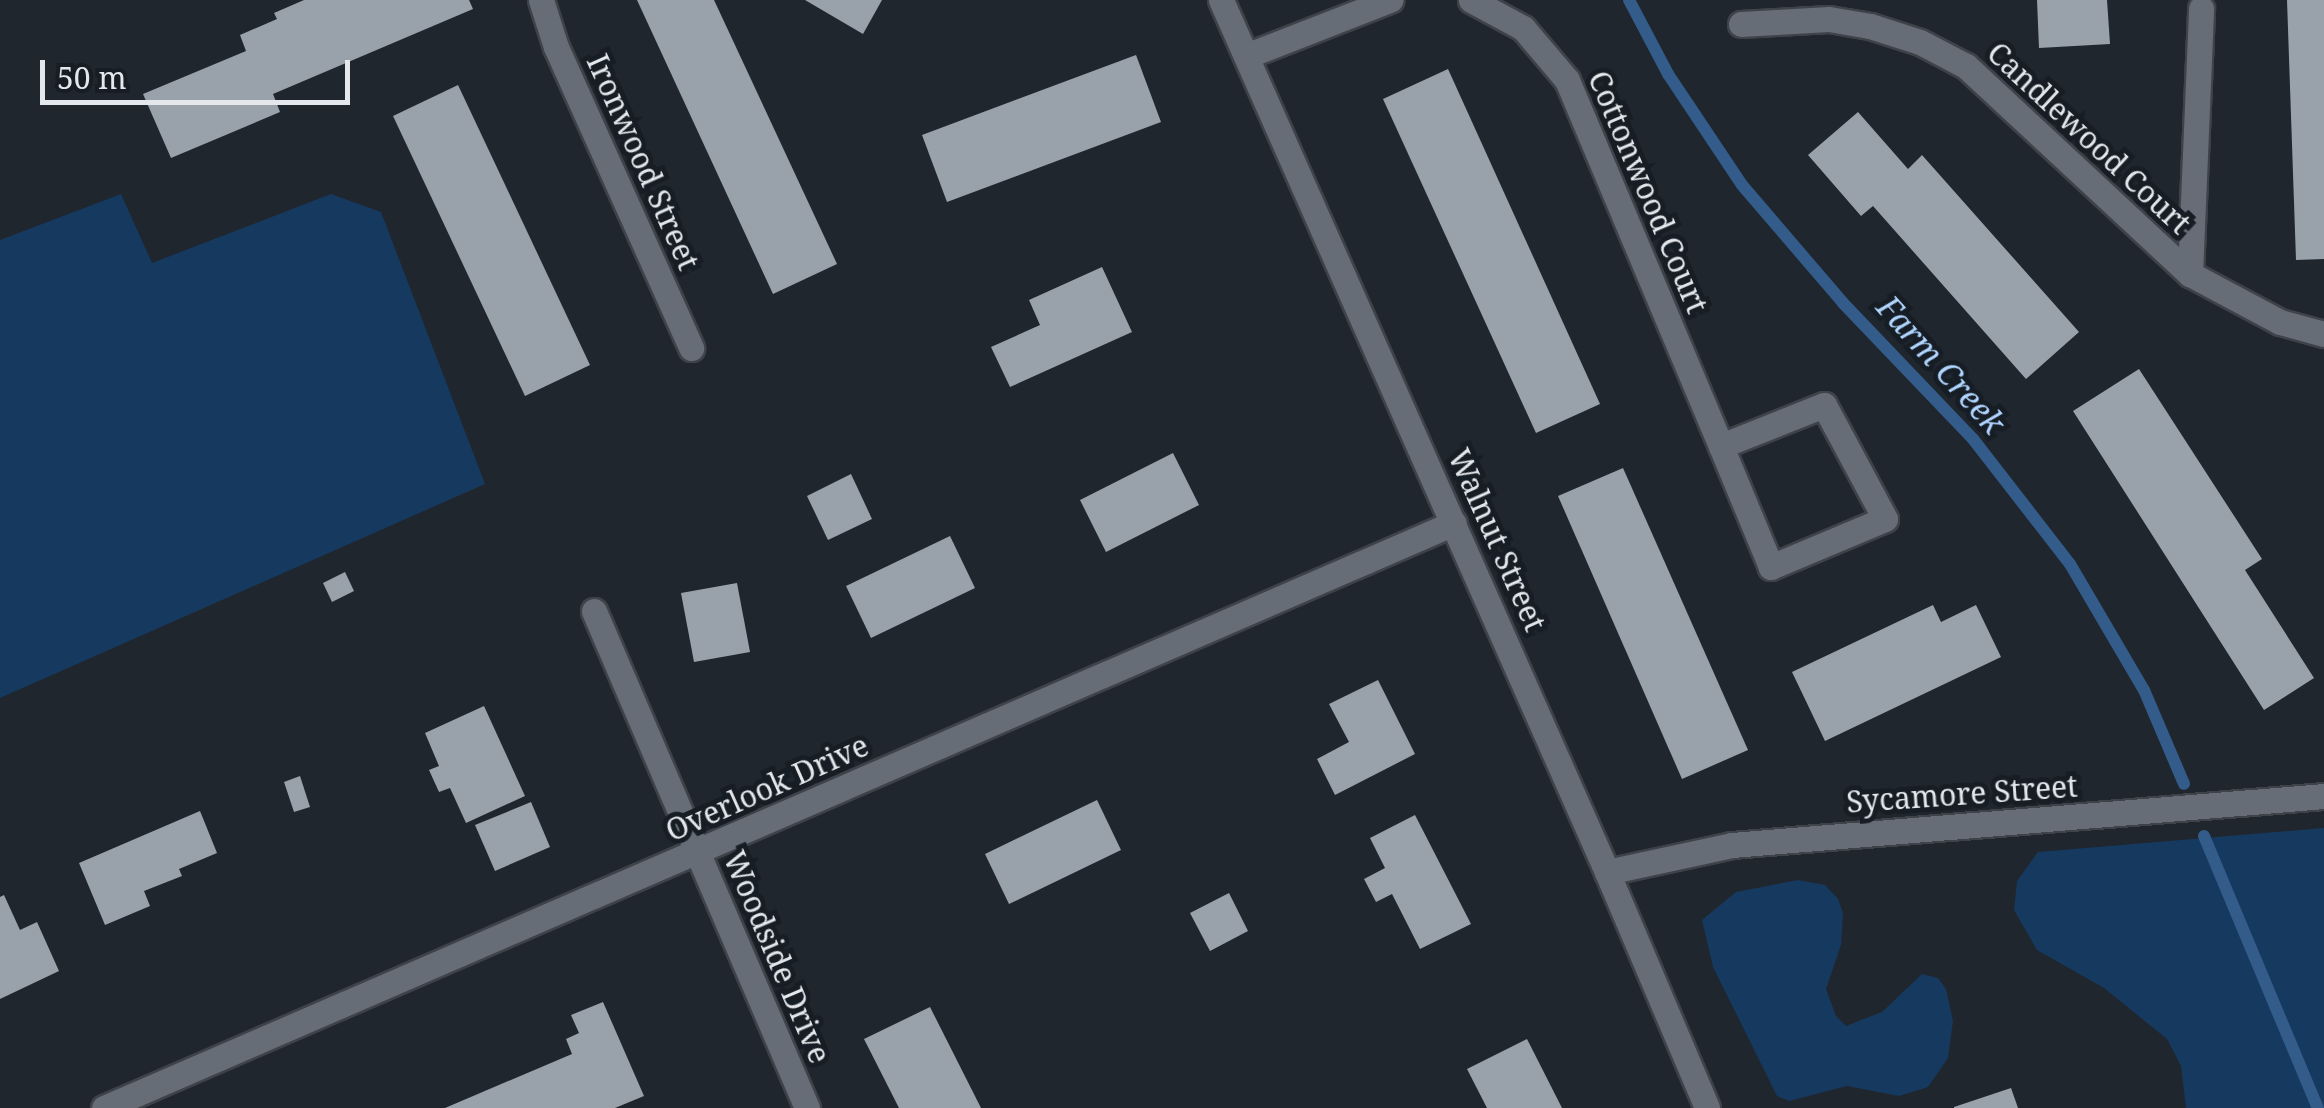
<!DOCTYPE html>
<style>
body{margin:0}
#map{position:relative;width:2324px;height:1108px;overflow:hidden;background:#20262e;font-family:"Noto Serif",serif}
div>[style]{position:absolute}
.green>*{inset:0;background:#16395f}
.stream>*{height:12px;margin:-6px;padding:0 6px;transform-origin:6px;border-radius:6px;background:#335c8a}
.building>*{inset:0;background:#99a2ab}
.roads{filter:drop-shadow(2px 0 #3e434a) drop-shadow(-2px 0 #3e434a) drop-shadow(0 2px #3e434a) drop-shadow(0 -2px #3e434a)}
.minor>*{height:25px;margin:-12.5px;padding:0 12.5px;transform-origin:12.5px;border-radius:12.5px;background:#666d77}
span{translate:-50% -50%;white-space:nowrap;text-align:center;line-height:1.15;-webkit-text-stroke:10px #161d24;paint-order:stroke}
.street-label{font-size:30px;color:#e4e8ed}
.water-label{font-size:32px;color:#b0d5ff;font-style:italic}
.scale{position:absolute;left:40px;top:60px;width:310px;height:45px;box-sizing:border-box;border:5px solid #e4e8ed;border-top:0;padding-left:12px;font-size:30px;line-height:35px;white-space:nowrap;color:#e4e8ed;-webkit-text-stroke:8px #161d24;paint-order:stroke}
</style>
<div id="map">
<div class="green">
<div style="clip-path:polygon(121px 194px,152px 263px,331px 194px,381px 212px,485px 484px,0 698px,0 240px)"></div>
<div style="clip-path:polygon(2324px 828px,2324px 1108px,2186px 1108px,2181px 1066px,2167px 1039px,2104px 988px,2037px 950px,2014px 910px,2017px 881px,2038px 852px)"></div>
<div style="clip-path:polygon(1798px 880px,1825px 885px,1838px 899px,1843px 913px,1841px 945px,1826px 989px,1836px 1016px,1846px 1026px,1882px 1012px,1922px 974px,1938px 978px,1946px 989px,1953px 1021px,1948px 1058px,1928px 1087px,1899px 1096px,1847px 1086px,1789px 1101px,1777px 1096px,1713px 967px,1702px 920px,1736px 892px)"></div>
</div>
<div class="stream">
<div style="left:1629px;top:0;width:84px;rotate:62.2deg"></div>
<div style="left:1668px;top:74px;width:133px;rotate:56.3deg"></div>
<div style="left:1742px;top:185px;width:155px;rotate:49.4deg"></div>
<div style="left:1843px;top:303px;width:188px;rotate:46.3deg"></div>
<div style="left:1973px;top:439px;width:158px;rotate:52.2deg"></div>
<div style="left:2070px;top:564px;width:146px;rotate:59.6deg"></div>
<div style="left:2144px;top:690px;width:102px;rotate:66.9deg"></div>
<div style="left:2204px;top:836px;width:295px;rotate:67.3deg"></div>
</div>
<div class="building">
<div style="clip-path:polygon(304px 0,469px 0,473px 9px,273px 94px,280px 112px,171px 158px,143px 94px,246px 51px,240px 35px,277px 19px,274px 13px)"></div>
<div style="clip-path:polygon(637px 0,714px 0,837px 264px,773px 294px)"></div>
<div style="clip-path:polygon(805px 0,882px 0,863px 34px)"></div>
<div style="clip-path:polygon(2037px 0,2107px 0,2110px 44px,2039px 48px)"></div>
<div style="clip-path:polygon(2287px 0,2324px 0,2324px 259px,2296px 260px)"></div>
<div style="clip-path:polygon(1136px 55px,1161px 122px,947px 202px,922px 135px)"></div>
<div style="clip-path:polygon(1448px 69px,1600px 404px,1536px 433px,1383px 99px)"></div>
<div style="clip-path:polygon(458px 85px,590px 365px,525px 396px,393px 116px)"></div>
<div style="clip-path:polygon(1858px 112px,1908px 169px,1922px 155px,2079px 332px,2026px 379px,1873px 206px,1861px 216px,1808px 155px)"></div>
<div style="clip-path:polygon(1102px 267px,1132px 332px,1010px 387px,991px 347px,1040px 325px,1029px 300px)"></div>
<div style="clip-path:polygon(2139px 369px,2262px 559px,2245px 570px,2314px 678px,2264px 710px,2073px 411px)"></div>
<div style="clip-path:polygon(1173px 453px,1199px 505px,1106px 552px,1080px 500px)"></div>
<div style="clip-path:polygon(1623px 468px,1748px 750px,1682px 779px,1558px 496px)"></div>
<div style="clip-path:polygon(851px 474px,872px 519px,828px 540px,807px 496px)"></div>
<div style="clip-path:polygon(950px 536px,975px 588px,871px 638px,846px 586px)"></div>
<div style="clip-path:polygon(345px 572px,354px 591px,332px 602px,323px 583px)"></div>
<div style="clip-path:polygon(737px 583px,750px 652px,694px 662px,681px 593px)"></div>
<div style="clip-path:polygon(1933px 605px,1941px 622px,1976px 605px,2001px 657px,1825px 741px,1792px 672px)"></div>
<div style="clip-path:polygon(1378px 680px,1415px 754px,1335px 795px,1317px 759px,1349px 742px,1329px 704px)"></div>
<div style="clip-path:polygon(484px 706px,525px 796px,466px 823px,450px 788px,439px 792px,429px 770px,439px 766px,425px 733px)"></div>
<div style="clip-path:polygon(300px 776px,310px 807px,294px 812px,284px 782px)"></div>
<div style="clip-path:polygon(1097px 800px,1121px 850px,1009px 904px,985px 854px)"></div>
<div style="clip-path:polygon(531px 802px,550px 847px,495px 871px,475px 825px)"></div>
<div style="clip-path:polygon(200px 811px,217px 853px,179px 869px,182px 876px,144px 891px,150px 906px,105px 925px,79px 863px)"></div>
<div style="clip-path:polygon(1415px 815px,1471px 924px,1420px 949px,1392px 894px,1376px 902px,1364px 879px,1385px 868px,1370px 838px)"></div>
<div style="clip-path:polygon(1229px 893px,1248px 931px,1210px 951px,1190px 913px)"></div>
<div style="clip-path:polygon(4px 895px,20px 930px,37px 922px,59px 971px,0 999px,0 897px)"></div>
<div style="clip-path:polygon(603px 1002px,644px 1096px,615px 1108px,445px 1108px,572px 1054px,566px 1039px,579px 1033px,571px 1015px)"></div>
<div style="clip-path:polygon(930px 1007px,981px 1108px,899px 1108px,864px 1039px)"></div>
<div style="clip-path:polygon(1527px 1039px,1562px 1108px,1487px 1108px,1467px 1069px)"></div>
<div style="clip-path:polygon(2011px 1088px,2018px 1108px,1954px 1108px,1954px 1107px)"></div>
</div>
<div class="roads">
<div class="minor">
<div style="left:541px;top:0;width:49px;rotate:72.3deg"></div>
<div style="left:556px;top:47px;width:330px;rotate:65.8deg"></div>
<div style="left:1221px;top:0;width:954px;rotate:66.12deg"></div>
<div style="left:1607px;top:872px;width:256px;rotate:67deg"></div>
<div style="left:1471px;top:0;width:59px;rotate:28.3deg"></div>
<div style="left:1523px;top:28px;width:68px;rotate:49.8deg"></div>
<div style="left:1567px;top:80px;width:397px;rotate:67.2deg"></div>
<div style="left:1741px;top:24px;width:88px;rotate:-3.3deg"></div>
<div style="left:1829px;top:19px;width:42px;rotate:9.7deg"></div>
<div style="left:1870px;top:26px;width:52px;rotate:17.7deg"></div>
<div style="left:1920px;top:42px;width:52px;rotate:27.6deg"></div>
<div style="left:1966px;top:66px;width:306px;rotate:42.9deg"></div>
<div style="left:2190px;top:274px;width:102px;rotate:28.1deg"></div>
<div style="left:2280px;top:322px;width:46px;rotate:15.3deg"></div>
<div style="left:1246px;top:56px;width:155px;rotate:-21.3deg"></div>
<div style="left:2190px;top:274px;width:266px;rotate:-87.6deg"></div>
<div style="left:1824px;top:405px;width:129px;rotate:61.8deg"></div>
<div style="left:1885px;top:519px;width:124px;rotate:157.2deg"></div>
<div style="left:1771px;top:567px;width:131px;rotate:-112.5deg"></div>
<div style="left:1721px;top:446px;width:111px;rotate:-21.7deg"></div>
<div style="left:594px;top:611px;width:541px;rotate:66.8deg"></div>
<div style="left:1607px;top:872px;width:128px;rotate:-12.2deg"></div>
<div style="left:1732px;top:845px;width:594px;rotate:-4.73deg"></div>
<div style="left:104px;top:1108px;width:1471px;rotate:-23.43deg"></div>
</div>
</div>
<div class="street-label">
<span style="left:2089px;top:138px;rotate:43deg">Candlewood Court</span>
<span style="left:643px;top:162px;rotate:66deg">Ironwood Street</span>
<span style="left:1648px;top:192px;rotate:67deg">Cottonwood Court</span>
<span style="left:1497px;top:540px;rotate:66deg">Walnut Street</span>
<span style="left:767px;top:788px;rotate:-24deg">Overlook Drive</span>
<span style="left:1962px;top:794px;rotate:-4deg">Sycamore Street</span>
<span style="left:777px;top:957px;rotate:67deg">Woodside Drive</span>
</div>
<div class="water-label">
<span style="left:1941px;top:365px;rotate:48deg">Farm Creek</span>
</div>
<div class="scale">50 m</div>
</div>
